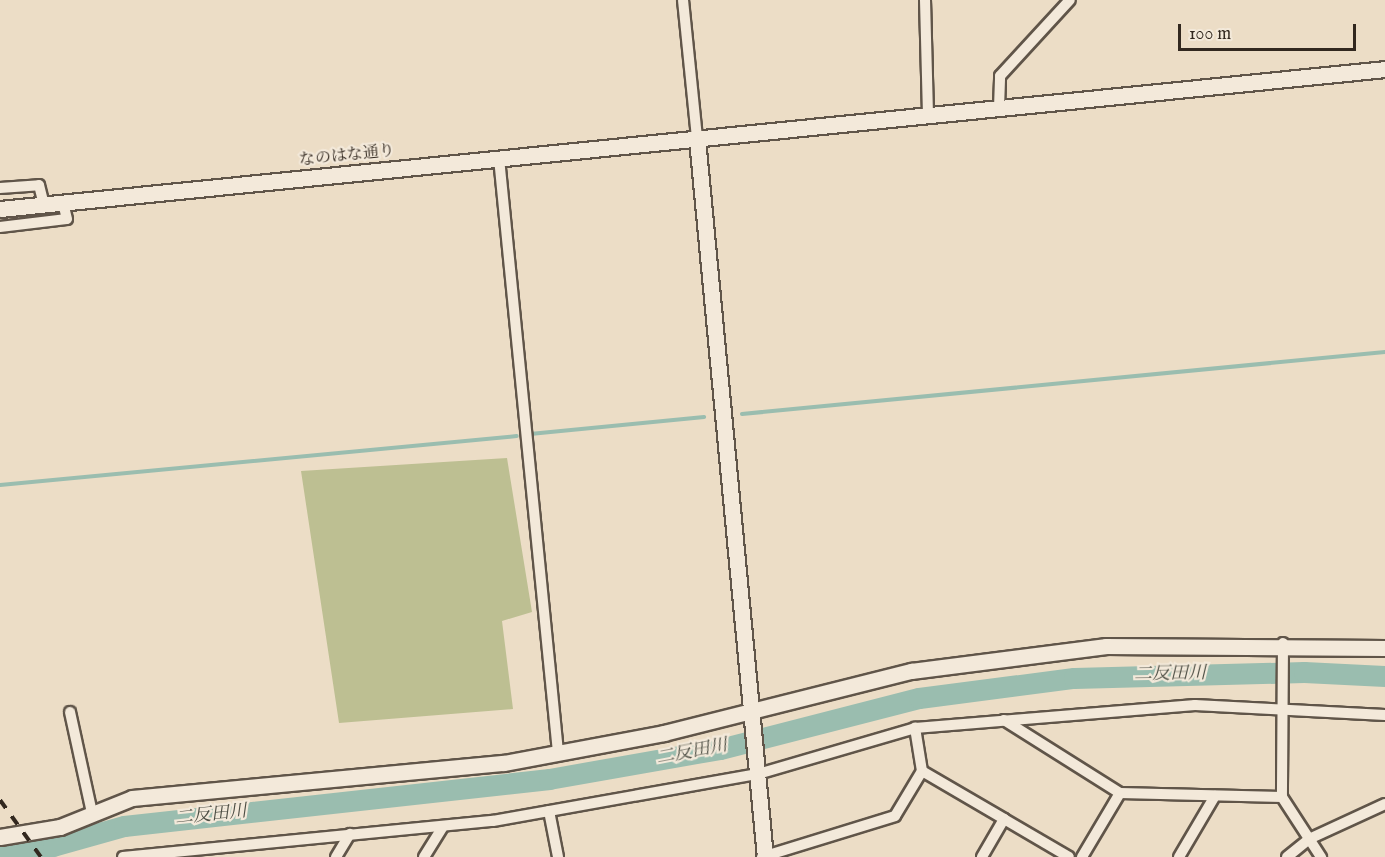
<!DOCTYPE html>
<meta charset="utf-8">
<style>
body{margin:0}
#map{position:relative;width:1385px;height:857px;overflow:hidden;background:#ecddc6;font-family:"IM FELL English","Noto Serif JP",serif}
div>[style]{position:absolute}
.green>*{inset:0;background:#bdbf92}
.stream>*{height:4px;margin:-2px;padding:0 2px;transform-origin:2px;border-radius:2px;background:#9abdaf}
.river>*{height:21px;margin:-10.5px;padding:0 10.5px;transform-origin:10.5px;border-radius:10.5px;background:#9abdaf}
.roads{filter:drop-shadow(2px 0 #605549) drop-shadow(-2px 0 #605549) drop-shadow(0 2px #605549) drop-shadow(0 -2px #605549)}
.street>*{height:10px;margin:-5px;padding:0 5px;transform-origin:5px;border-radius:5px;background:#f3e9da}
.secondary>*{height:15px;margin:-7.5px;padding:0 7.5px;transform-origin:7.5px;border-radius:7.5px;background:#f3e9da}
.rail>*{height:4px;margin-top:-2px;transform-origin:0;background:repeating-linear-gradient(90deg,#32281f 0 10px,transparent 0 20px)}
span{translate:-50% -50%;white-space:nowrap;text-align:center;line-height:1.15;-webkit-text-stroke:4.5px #f3e9da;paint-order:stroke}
.street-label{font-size:16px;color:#32281f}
.water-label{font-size:18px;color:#4c4d43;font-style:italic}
.scale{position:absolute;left:1178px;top:24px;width:178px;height:27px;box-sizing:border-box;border:3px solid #32281f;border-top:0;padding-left:8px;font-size:18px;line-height:21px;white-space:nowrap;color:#32281f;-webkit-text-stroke:4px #f3e9da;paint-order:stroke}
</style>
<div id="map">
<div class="green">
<div style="clip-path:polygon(507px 458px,532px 612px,502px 621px,513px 709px,339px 723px,301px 471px)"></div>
</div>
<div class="stream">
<div style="left:742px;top:414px;width:646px;rotate:-5.51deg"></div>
<div style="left:530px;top:434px;width:175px;rotate:-5.6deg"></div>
<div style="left:0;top:485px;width:519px;rotate:-5.41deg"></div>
</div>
<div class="river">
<div style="left:0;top:853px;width:53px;rotate:-7.5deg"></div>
<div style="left:53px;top:846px;width:74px;rotate:-15.7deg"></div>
<div style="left:124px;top:826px;width:428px;rotate:-6.3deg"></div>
<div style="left:549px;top:779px;width:174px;rotate:-10deg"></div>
<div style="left:720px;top:749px;width:205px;rotate:-14.4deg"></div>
<div style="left:919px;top:698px;width:156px;rotate:-7.4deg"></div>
<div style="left:1074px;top:678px;width:230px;rotate:-1.5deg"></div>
<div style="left:1304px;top:672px;width:81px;rotate:2.8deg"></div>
</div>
<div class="roads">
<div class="street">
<div style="left:683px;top:0;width:140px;rotate:84.2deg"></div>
<div style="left:925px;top:0;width:115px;rotate:88.5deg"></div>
<div style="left:999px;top:108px;width:32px;rotate:-88deg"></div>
<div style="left:1000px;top:76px;width:103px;rotate:-47.4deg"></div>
<div style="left:499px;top:158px;width:597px;rotate:84.33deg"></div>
<div style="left:0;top:188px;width:39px;rotate:-4deg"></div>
<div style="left:39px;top:185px;width:21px;rotate:76deg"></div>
<div style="left:0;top:227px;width:67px;rotate:-6.8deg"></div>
<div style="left:67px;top:219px;width:16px;rotate:-104deg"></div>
<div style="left:1283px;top:643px;width:154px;rotate:90.4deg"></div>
<div style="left:1282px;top:797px;width:72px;rotate:57deg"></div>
<div style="left:70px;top:712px;width:103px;rotate:77.7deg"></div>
<div style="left:1004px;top:720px;width:137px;rotate:32.2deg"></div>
<div style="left:1120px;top:793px;width:162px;rotate:1.4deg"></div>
<div style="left:922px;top:771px;width:95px;rotate:30.3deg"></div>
<div style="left:1004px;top:819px;width:44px;rotate:120.1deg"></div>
<div style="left:549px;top:811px;width:47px;rotate:78.9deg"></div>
<div style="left:1004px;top:819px;width:75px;rotate:30.3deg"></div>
<div style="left:123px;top:857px;width:372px;rotate:-5.6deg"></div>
<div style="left:493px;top:821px;width:269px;rotate:-10.1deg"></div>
<div style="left:758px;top:774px;width:164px;rotate:-16.3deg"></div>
<div style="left:915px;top:728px;width:281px;rotate:-4.7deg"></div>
<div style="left:1195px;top:705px;width:190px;rotate:3deg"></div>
<div style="left:336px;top:857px;width:27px;rotate:-59deg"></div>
<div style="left:424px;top:857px;width:36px;rotate:-58deg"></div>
<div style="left:762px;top:857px;width:139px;rotate:-17.1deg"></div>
<div style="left:895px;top:816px;width:52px;rotate:-59deg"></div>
<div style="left:922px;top:771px;width:44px;rotate:-99.2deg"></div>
<div style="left:1082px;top:857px;width:74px;rotate:-59.3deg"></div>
<div style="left:1179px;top:857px;width:71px;rotate:-59.5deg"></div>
<div style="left:1287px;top:857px;width:28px;rotate:-39deg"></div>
<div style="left:1309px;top:839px;width:84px;rotate:-24.7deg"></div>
</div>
<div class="secondary">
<div style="left:697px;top:139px;width:721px;rotate:84.59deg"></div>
<div style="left:0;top:209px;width:1392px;rotate:-5.77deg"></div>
<div style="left:0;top:837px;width:61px;rotate:-9.5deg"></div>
<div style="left:60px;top:827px;width:78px;rotate:-21.9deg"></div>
<div style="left:132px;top:798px;width:374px;rotate:-5.4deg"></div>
<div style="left:504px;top:763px;width:163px;rotate:-10.6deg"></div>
<div style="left:664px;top:733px;width:255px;rotate:-14.1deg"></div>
<div style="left:911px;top:671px;width:197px;rotate:-7.3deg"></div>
<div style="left:1106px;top:646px;width:279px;rotate:0.4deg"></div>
</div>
</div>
<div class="rail">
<div style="left:0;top:800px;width:70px;rotate:54.3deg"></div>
</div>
<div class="street-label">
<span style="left:347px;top:156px;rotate:-6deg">なのはな通り</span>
</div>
<div class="water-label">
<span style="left:1170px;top:675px;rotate:-1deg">二反田川</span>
<span style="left:692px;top:753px;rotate:-11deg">二反田川</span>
<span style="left:211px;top:816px;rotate:-6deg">二反田川</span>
</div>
<div class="scale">100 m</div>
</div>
